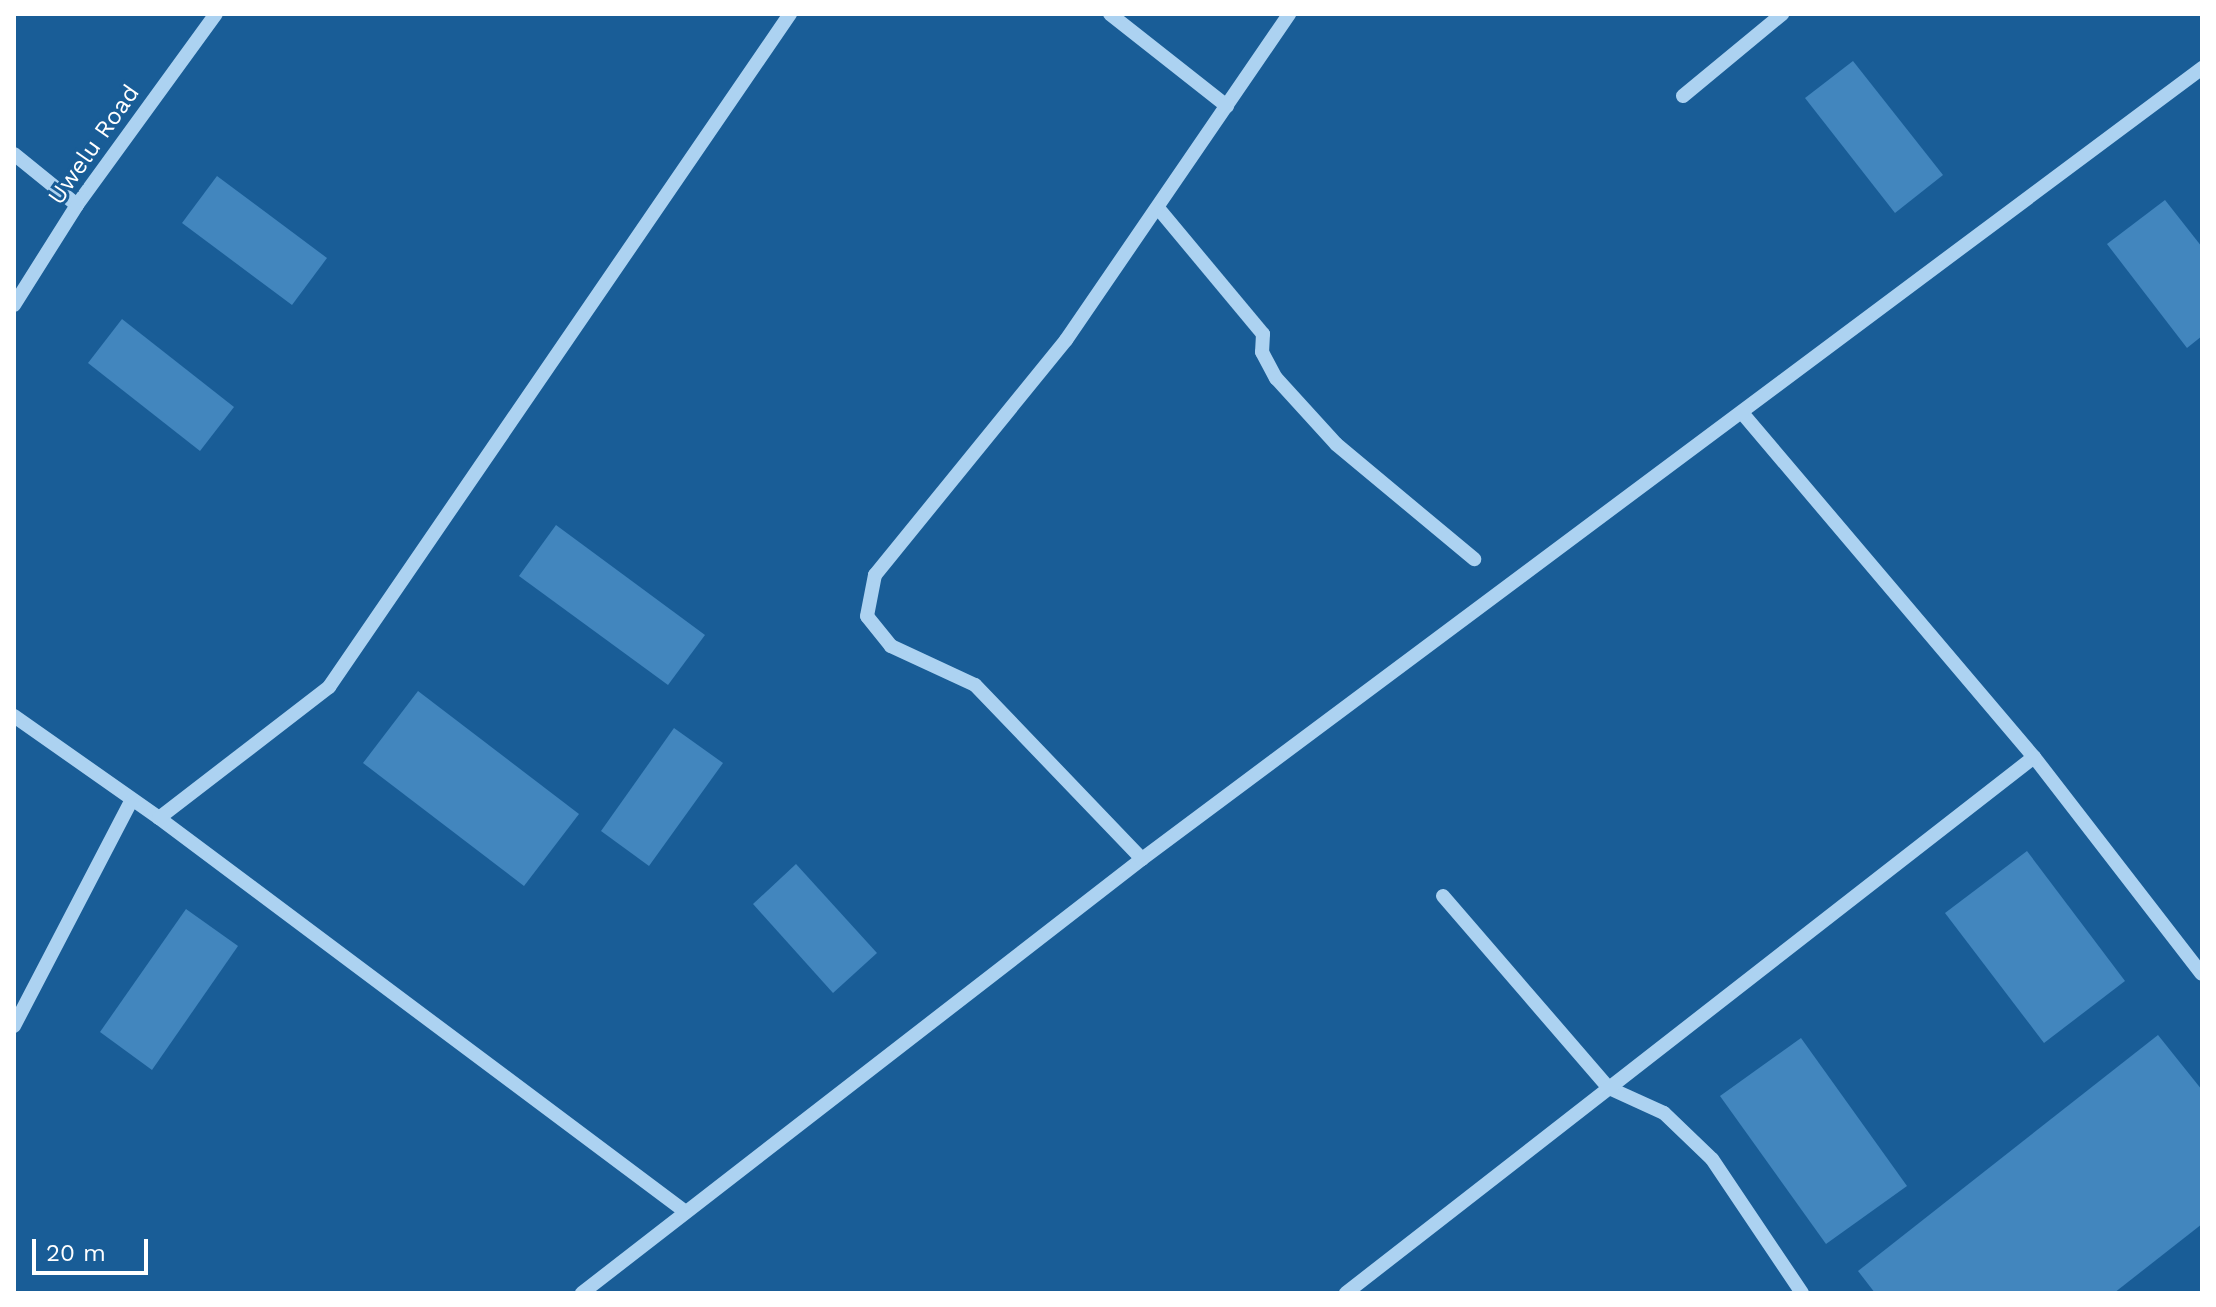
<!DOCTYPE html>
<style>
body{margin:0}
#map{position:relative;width:2216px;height:1307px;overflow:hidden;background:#195d97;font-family:"Work Sans",sans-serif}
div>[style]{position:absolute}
.building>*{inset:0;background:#4286be}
.minor>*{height:14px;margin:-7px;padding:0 7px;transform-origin:7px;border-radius:7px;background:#acd2f1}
span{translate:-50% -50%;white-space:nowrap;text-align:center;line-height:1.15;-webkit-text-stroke:6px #195d97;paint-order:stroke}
.street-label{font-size:24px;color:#fff}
.frame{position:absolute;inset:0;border:16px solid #fff;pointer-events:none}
.scale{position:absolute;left:32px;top:1239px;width:116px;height:36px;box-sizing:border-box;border:4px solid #fff;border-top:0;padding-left:10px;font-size:24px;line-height:28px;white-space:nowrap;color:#fff;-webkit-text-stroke:6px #195d97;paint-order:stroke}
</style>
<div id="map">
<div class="building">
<div style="clip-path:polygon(1853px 61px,1943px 175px,1895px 213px,1805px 98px)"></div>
<div style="clip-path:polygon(217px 176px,327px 258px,292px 305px,182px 223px)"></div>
<div style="clip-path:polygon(2165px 200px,2202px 247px,2202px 336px,2187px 348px,2107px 244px)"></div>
<div style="clip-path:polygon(122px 319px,234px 407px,200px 451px,88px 363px)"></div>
<div style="clip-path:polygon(556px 525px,705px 635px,668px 685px,519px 576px)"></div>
<div style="clip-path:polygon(418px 691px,579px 814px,524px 886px,363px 763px)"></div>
<div style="clip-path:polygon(674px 728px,723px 763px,649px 866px,601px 831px)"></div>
<div style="clip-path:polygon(2027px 851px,2125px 981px,2044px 1043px,1945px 913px)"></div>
<div style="clip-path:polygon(796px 864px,877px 953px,833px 993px,753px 904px)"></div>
<div style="clip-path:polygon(186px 909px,238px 946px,152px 1070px,100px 1032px)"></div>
<div style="clip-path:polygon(2158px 1035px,2202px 1090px,2202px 1224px,2114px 1293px,1875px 1293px,1858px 1271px)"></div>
<div style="clip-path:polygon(1801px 1038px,1907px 1186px,1826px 1244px,1720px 1096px)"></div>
</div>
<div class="minor">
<div style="left:1110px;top:14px;width:149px;rotate:38.2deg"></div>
<div style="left:1683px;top:96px;width:129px;rotate:-39.6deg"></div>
<div style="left:14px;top:154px;width:81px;rotate:39deg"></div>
<div style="left:1158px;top:208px;width:164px;rotate:50.2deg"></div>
<div style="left:1263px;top:334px;width:18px;rotate:93deg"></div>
<div style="left:1262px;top:352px;width:30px;rotate:62deg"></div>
<div style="left:1276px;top:378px;width:89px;rotate:47.7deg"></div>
<div style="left:1336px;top:444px;width:180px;rotate:39.8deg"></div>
<div style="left:14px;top:305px;width:118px;rotate:-57.8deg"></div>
<div style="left:77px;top:205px;width:236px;rotate:-54deg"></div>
<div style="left:1743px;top:414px;width:450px;rotate:49.7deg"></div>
<div style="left:2034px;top:757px;width:274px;rotate:52.3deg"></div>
<div style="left:14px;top:716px;width:177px;rotate:35.1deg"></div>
<div style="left:159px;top:818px;width:654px;rotate:36.8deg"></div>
<div style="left:159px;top:818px;width:215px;rotate:-37.6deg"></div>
<div style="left:329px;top:687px;width:816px;rotate:-55.59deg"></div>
<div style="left:1142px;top:859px;width:241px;rotate:-133.8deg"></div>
<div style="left:975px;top:685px;width:93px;rotate:-155.1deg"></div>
<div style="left:891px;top:646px;width:38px;rotate:-129deg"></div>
<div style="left:867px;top:616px;width:42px;rotate:-79deg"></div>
<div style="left:875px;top:575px;width:303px;rotate:-50.9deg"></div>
<div style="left:1066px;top:340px;width:395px;rotate:-55.6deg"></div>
<div style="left:1443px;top:896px;width:254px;rotate:49.2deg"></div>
<div style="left:1609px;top:1088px;width:60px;rotate:24.4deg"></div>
<div style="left:1664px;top:1113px;width:66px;rotate:43.8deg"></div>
<div style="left:1712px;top:1159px;width:161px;rotate:56.1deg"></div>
<div style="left:14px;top:1026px;width:254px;rotate:-62.5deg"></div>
<div style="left:582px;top:1293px;width:708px;rotate:-37.78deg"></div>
<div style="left:1142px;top:859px;width:1323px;rotate:-36.73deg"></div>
<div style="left:1346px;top:1293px;width:872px;rotate:-37.92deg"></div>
</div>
<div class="street-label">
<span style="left:94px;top:145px;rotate:-55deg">Uwelu Road</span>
</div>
<div class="frame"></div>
<div class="scale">20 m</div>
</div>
